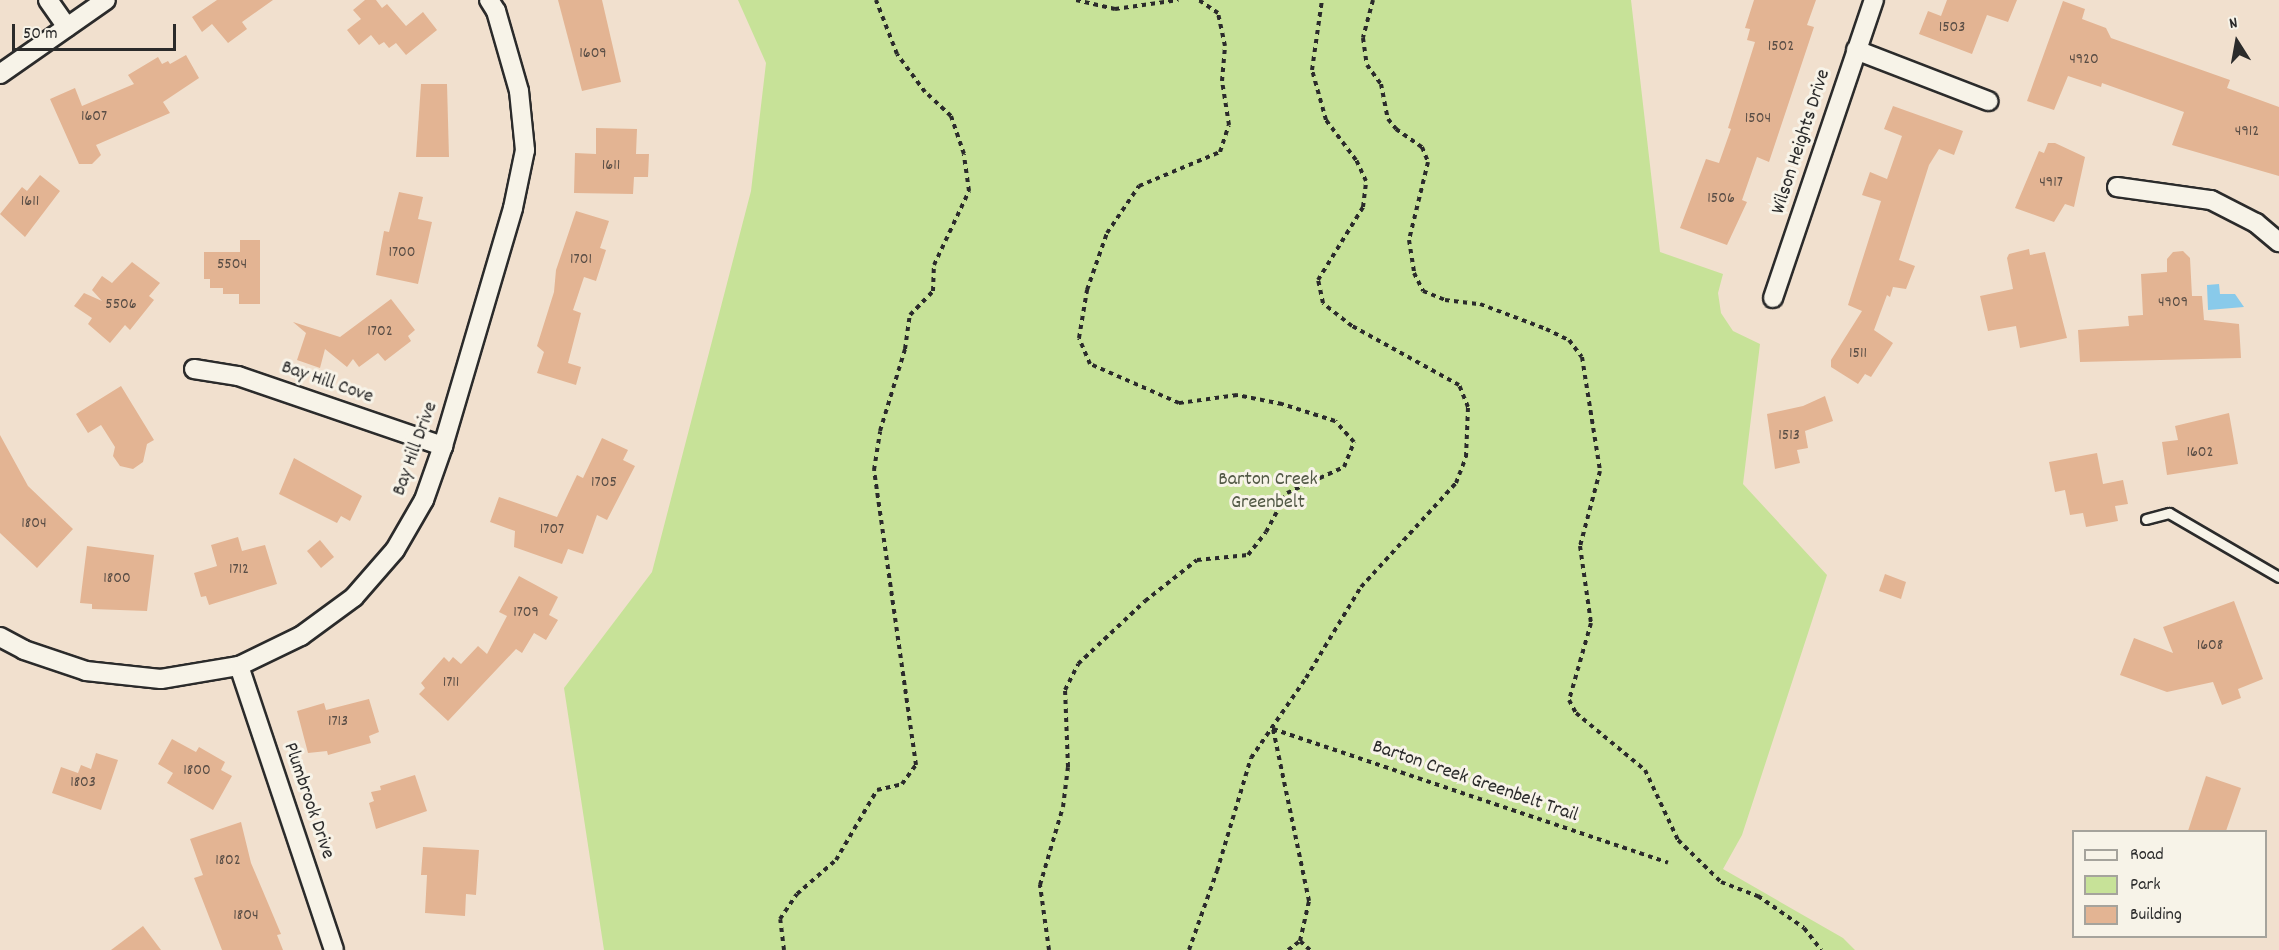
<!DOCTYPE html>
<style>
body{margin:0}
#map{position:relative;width:2279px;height:950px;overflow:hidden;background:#f1e0ce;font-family:Dekko,sans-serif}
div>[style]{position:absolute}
.green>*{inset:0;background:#c7e298}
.water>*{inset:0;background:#89caea}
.building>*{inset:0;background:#e3b493}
.path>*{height:4px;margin-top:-2px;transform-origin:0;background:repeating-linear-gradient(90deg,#2b2b2b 0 4.5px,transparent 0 9px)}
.roads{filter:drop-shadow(2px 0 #2b2b2b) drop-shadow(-2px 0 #2b2b2b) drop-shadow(0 2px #2b2b2b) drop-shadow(0 -2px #2b2b2b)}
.service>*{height:9px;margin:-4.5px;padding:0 4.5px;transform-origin:4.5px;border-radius:4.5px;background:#f7f3e8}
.minor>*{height:18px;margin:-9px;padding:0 9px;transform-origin:9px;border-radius:9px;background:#f7f3e8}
span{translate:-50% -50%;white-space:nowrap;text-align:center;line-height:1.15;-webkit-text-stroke:6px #f7f3e8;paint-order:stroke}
.number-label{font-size:16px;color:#594d45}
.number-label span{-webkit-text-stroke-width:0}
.street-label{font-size:20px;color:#2b2b2b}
.park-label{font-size:20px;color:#525946}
.legend{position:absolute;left:2072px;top:830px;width:195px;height:108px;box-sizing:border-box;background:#f7f3e8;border:2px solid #a5a39c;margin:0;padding:8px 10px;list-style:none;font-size:18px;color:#2b2b2b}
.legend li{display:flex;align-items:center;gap:12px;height:30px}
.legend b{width:30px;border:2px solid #a5a39c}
.north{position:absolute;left:2207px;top:12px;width:60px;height:60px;-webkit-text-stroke:4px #f7f3e8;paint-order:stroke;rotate:349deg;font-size:16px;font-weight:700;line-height:24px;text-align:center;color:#2b2b2b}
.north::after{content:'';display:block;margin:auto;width:21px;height:27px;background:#2b2b2b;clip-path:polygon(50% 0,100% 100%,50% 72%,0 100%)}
.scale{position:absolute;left:12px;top:24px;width:164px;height:27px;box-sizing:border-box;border:3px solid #2b2b2b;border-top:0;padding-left:8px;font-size:18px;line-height:21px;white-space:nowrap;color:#2b2b2b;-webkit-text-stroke:4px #f7f3e8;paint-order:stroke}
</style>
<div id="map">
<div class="green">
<div style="clip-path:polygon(738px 0,1631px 0,1660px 252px,1723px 274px,1718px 293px,1721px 313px,1733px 331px,1760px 344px,1743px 484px,1827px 575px,1742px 835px,1723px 869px,1843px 938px,1855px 950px,604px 950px,564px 688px,652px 572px,751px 191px,766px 63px)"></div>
</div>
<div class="water">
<div style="clip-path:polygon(2219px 284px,2220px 294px,2235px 294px,2244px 307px,2208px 310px,2207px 285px)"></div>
</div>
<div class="building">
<div style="clip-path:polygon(217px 0,273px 0,242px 22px,247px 29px,228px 43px,212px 24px,202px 32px,192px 17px)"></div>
<div style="clip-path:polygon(365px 0,376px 0,382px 8px,387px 4px,406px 26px,423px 12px,437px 30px,406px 55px,396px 43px,389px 48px,384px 42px,379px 45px,371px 35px,359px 45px,347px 30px,361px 19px,353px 10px)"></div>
<div style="clip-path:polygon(558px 0,602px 0,621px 82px,582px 91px)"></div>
<div style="clip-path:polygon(1754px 0,1816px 0,1807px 25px,1814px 27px,1769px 162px,1757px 157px,1742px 200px,1747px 202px,1727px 245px,1680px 228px,1706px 159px,1719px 163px,1731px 129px,1728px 128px,1755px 42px,1747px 40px,1750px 29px,1745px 28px)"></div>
<div style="clip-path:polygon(1947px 0,2017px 0,2008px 22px,1987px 15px,1972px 54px,1919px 34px,1928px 11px,1941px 16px)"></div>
<div style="clip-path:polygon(2063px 1px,2085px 9px,2082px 19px,2106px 28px,2111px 38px,2230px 80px,2227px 88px,2279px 107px,2279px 176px,2172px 145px,2184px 112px,2102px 83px,2101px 87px,2068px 76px,2054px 110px,2027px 101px)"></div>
<div style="clip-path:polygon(186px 55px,199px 78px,163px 102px,170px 113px,96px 145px,101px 155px,92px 164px,79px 164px,50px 99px,75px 88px,82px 106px,134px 84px,128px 75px,158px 57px,162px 64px,168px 61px,170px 64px)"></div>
<div style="clip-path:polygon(421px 84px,447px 84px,449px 157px,416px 157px)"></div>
<div style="clip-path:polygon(1893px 106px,1963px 131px,1954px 155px,1939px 149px,1929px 165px,1899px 260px,1915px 266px,1906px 289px,1893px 287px,1890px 297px,1887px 295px,1874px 330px,1893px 343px,1871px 377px,1865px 374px,1858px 384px,1831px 367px,1831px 360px,1862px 311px,1848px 305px,1881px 201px,1862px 195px,1870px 172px,1887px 179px,1902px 136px,1884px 129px)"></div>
<div style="clip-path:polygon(596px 128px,637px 129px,636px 154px,649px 154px,648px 177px,634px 177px,633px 194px,574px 193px,575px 153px,596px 154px)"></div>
<div style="clip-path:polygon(2048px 143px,2055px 143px,2085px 157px,2074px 207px,2065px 204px,2054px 222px,2015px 208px,2039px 151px,2044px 153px)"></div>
<div style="clip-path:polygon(40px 175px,60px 191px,25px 237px,0 214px,22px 187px,27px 191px)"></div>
<div style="clip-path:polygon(399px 192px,423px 197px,418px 219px,432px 222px,418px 284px,376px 275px,384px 231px,389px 232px)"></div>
<div style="clip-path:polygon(576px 211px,609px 221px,600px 248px,606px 250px,596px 281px,584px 277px,573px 310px,581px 313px,568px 363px,581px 367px,576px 385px,537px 373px,544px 352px,537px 346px,554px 292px,556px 270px)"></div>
<div style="clip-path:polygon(240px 240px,260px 240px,260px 304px,239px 304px,239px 294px,223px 294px,223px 288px,210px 288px,210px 279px,204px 279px,204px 252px,240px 252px)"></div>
<div style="clip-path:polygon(2029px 249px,2030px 255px,2045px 252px,2067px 338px,2020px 348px,2016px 326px,1988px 331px,1980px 296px,2013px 289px,2007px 258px,2009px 254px)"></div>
<div style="clip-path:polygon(2183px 251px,2190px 258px,2192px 296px,2202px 296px,2204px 320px,2239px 324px,2241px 358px,2080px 362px,2078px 330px,2129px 326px,2128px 316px,2143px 315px,2141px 274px,2167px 272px,2167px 259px,2173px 252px)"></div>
<div style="clip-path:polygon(132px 262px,160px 283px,149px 296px,154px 300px,130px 330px,125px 325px,110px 343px,88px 324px,92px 318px,74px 306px,84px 293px,102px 301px,92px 290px,102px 276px,112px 283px)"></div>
<div style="clip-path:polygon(391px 299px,415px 330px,408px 336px,411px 341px,385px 361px,378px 353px,359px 367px,353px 359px,347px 367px,325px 349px,320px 368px,297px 360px,306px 333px,293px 322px,340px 337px)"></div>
<div style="clip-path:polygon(121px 386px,154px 440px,147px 444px,143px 462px,133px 469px,120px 466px,113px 456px,115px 447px,101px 425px,88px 433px,76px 414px)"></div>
<div style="clip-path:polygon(1825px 396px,1833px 421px,1805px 431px,1808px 448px,1797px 450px,1800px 463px,1775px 469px,1767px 414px,1803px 406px)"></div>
<div style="clip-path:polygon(2229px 413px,2238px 464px,2167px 475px,2162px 442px,2178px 440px,2175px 426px)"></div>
<div style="clip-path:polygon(0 435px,28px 486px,73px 529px,37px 568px,0 533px)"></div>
<div style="clip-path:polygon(602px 438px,628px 450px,623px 460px,635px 466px,607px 520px,597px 515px,583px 554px,568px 549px,562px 564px,514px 547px,515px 531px,490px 522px,499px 497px,557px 517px,577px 475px,583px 478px)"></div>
<div style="clip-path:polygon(2097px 453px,2103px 484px,2123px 480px,2128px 504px,2115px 506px,2118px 521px,2086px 527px,2083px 513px,2070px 515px,2065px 490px,2055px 492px,2049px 462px)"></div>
<div style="clip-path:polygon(294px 458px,362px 496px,350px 521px,341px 516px,337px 523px,279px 494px)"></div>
<div style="clip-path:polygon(238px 537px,242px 551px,265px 545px,277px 584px,209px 605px,206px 596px,201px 597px,194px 573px,217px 566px,211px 545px)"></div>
<div style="clip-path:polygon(320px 540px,334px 557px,321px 568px,307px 551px)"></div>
<div style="clip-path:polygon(87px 546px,154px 555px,147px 611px,92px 609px,92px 604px,80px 603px)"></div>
<div style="clip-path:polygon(1885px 574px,1906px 582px,1901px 599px,1879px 591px)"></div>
<div style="clip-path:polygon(519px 576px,558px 597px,549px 615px,558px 620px,546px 640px,534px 633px,522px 653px,516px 649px,448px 721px,419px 694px,425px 688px,421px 683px,444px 657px,449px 662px,453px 657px,461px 664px,478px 646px,487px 654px,507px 616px,499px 612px)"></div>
<div style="clip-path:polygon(2234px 601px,2263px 679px,2238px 689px,2241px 698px,2222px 705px,2213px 682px,2167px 692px,2120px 675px,2134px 638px,2173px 653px,2163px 627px)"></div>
<div style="clip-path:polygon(369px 699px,379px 732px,369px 736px,371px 743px,328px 755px,327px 751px,308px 753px,297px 711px,324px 703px,326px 710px)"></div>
<div style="clip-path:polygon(172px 739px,196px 752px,199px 747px,225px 762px,221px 770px,232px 776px,213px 810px,167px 783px,173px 773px,158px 764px)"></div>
<div style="clip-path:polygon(96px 753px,118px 760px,101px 810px,52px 793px,61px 767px,78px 773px,81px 765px,91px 769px)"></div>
<div style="clip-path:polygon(415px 775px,427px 811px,376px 829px,369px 803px,374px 801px,371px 792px,381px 790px,380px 786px)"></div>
<div style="clip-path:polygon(2206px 776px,2241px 788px,2226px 831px,2188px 831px)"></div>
<div style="clip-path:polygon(241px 822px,251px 863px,281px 934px,277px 935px,283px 950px,222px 950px,194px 878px,203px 875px,190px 839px)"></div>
<div style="clip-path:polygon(423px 847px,479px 850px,476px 895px,466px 894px,465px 916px,425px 913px,427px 875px,421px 875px)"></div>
<div style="clip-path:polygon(143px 926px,161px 950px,111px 950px)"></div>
</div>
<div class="path">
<div style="left:1076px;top:0;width:40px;rotate:13deg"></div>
<div style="left:1115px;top:9px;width:64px;rotate:-8.1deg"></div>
<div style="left:1373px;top:0;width:39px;rotate:105deg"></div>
<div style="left:1363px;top:38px;width:27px;rotate:82deg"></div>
<div style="left:1367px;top:65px;width:24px;rotate:54deg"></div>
<div style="left:1381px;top:84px;width:36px;rotate:79deg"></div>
<div style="left:1388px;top:119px;width:13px;rotate:51deg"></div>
<div style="left:1396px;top:129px;width:32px;rotate:35deg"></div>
<div style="left:1422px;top:147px;width:16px;rotate:68deg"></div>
<div style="left:1428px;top:162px;width:80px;rotate:103.7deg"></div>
<div style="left:1409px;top:240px;width:33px;rotate:81deg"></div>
<div style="left:1414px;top:273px;width:20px;rotate:63deg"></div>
<div style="left:1423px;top:291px;width:24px;rotate:22deg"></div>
<div style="left:1445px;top:300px;width:35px;rotate:7deg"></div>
<div style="left:1480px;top:304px;width:71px;rotate:20.7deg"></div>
<div style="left:1546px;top:329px;width:25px;rotate:26deg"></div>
<div style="left:1569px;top:340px;width:21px;rotate:53deg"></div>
<div style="left:1582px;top:357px;width:115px;rotate:81deg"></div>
<div style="left:1600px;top:471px;width:78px;rotate:104.9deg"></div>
<div style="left:1580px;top:546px;width:78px;rotate:81.9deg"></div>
<div style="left:1591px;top:623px;width:80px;rotate:105.9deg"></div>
<div style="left:1569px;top:700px;width:15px;rotate:62deg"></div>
<div style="left:1576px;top:713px;width:89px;rotate:39.6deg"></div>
<div style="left:1645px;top:770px;width:77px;rotate:64.8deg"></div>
<div style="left:1678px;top:840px;width:60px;rotate:44.3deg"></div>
<div style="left:1721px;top:882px;width:40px;rotate:21deg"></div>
<div style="left:1758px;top:896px;width:56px;rotate:34.8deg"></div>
<div style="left:1804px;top:928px;width:28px;rotate:52deg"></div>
<div style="left:784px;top:950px;width:31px;rotate:-97deg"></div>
<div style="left:780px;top:919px;width:30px;rotate:-56deg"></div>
<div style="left:797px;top:894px;width:52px;rotate:-41.1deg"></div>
<div style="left:836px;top:860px;width:81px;rotate:-59.6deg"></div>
<div style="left:877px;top:790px;width:26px;rotate:-13deg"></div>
<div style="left:902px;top:784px;width:24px;rotate:-54deg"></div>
<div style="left:916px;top:765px;width:298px;rotate:-98.1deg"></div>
<div style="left:874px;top:470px;width:39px;rotate:-81deg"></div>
<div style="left:880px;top:431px;width:86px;rotate:-73deg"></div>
<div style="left:905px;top:349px;width:34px;rotate:-82deg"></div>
<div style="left:910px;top:315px;width:33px;rotate:-46deg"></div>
<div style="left:933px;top:291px;width:26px;rotate:-88deg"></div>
<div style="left:934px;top:265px;width:82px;rotate:-64.7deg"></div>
<div style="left:969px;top:191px;width:37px;rotate:-98deg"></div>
<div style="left:964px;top:154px;width:40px;rotate:-108.9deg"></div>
<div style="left:951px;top:116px;width:35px;rotate:-137deg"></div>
<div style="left:925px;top:92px;width:47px;rotate:-126.4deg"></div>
<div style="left:897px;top:54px;width:58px;rotate:-111.3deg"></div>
<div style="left:1049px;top:950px;width:66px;rotate:-97.9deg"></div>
<div style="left:1040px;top:885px;width:81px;rotate:-73.6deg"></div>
<div style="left:1063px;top:807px;width:40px;rotate:-82.9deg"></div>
<div style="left:1068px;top:767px;width:77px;rotate:-92.2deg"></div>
<div style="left:1065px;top:690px;width:29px;rotate:-63deg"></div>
<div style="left:1078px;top:664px;width:92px;rotate:-43.2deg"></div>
<div style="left:1145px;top:601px;width:66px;rotate:-38.3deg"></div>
<div style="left:1197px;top:560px;width:51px;rotate:-5.6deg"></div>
<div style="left:1248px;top:555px;width:29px;rotate:-52deg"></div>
<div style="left:1266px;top:532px;width:44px;rotate:-61.7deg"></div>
<div style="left:1287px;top:493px;width:63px;rotate:-24.5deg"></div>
<div style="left:1344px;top:467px;width:27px;rotate:-68deg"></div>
<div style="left:1354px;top:442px;width:28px;rotate:-132deg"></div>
<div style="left:1335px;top:421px;width:56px;rotate:-162.2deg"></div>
<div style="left:1282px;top:404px;width:46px;rotate:-168.7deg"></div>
<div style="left:1237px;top:395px;width:59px;rotate:172.1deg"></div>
<div style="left:1179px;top:403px;width:97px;rotate:-156.3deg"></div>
<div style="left:1090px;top:364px;width:28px;rotate:-113deg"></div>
<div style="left:1079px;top:338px;width:49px;rotate:-80.5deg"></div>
<div style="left:1087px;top:290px;width:60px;rotate:-70.7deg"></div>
<div style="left:1107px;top:233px;width:57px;rotate:-55.8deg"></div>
<div style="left:1139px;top:186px;width:88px;rotate:-22.8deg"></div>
<div style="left:1220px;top:152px;width:28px;rotate:-72deg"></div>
<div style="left:1229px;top:125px;width:45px;rotate:-99deg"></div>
<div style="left:1222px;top:81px;width:35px;rotate:-85deg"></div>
<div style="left:1225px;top:46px;width:34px;rotate:-102deg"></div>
<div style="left:1218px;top:13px;width:23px;rotate:-146deg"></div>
<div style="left:1189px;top:950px;width:84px;rotate:-70.5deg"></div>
<div style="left:1217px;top:871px;width:118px;rotate:-73.3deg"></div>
<div style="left:1251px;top:758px;width:97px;rotate:-55.5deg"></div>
<div style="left:1306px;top:678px;width:106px;rotate:-58.9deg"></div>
<div style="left:1361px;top:587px;width:141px;rotate:-47.6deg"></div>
<div style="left:1456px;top:483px;width:28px;rotate:-69deg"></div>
<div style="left:1466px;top:457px;width:50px;rotate:-87.7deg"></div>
<div style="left:1468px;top:407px;width:24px;rotate:-112deg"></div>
<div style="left:1459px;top:385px;width:122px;rotate:-151.1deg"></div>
<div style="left:1352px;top:326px;width:37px;rotate:-142deg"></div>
<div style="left:1323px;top:303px;width:24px;rotate:-102deg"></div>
<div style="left:1318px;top:280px;width:86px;rotate:-58.3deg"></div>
<div style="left:1363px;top:207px;width:26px;rotate:-83deg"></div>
<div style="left:1366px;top:181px;width:23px;rotate:-115deg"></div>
<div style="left:1356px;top:160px;width:50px;rotate:-126.9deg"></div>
<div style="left:1326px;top:120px;width:52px;rotate:-105.6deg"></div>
<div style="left:1312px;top:70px;width:71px;rotate:-81.9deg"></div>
<div style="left:1288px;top:950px;width:15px;rotate:-37deg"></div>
<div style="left:1310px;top:950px;width:13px;rotate:-138deg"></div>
<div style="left:1300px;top:941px;width:41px;rotate:-77.3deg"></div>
<div style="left:1309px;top:901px;width:176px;rotate:-101.8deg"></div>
<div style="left:1273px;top:729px;width:417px;rotate:18.7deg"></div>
</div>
<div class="roads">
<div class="service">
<div style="left:2146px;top:519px;width:24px;rotate:-15deg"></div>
<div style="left:2169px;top:513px;width:127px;rotate:30.2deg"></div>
</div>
<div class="minor">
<div style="left:48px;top:0;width:33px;rotate:55deg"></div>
<div style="left:1856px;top:50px;width:142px;rotate:21.1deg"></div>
<div style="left:0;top:74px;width:129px;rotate:-34.9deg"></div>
<div style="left:2117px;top:187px;width:95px;rotate:7.9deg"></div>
<div style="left:2211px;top:200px;width:51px;rotate:27.1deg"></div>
<div style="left:2256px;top:223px;width:30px;rotate:40deg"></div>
<div style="left:1773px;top:298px;width:315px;rotate:-71.3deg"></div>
<div style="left:194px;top:369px;width:45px;rotate:9deg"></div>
<div style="left:238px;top:376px;width:217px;rotate:18.9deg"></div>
<div style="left:0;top:637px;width:27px;rotate:28deg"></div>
<div style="left:24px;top:650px;width:65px;rotate:18.7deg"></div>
<div style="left:86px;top:671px;width:75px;rotate:6.1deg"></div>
<div style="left:161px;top:679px;width:79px;rotate:-9.5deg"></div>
<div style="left:239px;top:666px;width:69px;rotate:-25.8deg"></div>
<div style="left:301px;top:636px;width:66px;rotate:-36.3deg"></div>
<div style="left:354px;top:597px;width:62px;rotate:-48.9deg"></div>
<div style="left:395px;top:550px;width:58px;rotate:-59.9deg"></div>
<div style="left:424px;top:500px;width:57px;rotate:-70.6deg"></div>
<div style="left:443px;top:446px;width:248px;rotate:-73.6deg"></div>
<div style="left:513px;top:208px;width:59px;rotate:-78.3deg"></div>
<div style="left:525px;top:150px;width:59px;rotate:-95.8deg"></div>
<div style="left:519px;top:91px;width:83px;rotate:-106deg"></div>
<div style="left:496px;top:11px;width:13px;rotate:-122deg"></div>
<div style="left:239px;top:666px;width:299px;rotate:71.5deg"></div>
</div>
</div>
<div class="number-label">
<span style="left:1952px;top:28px">1503</span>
<span style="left:1781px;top:47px">1502</span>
<span style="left:593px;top:54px">1609</span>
<span style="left:2084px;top:60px">4920</span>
<span style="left:94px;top:117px">1607</span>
<span style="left:1758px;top:119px">1504</span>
<span style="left:2247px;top:132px">4912</span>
<span style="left:611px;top:166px">1611</span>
<span style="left:2051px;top:183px">4917</span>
<span style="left:1721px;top:199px">1506</span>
<span style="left:30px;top:202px">1611</span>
<span style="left:402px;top:253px">1700</span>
<span style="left:581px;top:260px">1701</span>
<span style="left:232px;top:265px">5504</span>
<span style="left:2173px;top:303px">4909</span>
<span style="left:121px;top:305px">5506</span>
<span style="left:380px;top:332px">1702</span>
<span style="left:1858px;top:354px">1511</span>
<span style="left:1789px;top:436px">1513</span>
<span style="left:2200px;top:453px">1602</span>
<span style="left:604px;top:483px">1705</span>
<span style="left:34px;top:524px">1804</span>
<span style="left:552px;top:530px">1707</span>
<span style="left:239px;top:570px">1712</span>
<span style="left:117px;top:579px">1800</span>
<span style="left:526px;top:613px">1709</span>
<span style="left:2210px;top:646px">1608</span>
<span style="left:451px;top:683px">1711</span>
<span style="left:338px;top:722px">1713</span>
<span style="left:197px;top:771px">1800</span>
<span style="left:83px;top:783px">1803</span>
<span style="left:228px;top:861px">1802</span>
<span style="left:246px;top:916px">1804</span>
</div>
<div class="street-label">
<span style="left:1802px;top:142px;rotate:-72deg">Wilson Heights Drive</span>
<span style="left:327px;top:383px;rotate:19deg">Bay Hill Cove</span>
<span style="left:416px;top:449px;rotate:-70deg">Bay Hill Drive</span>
<span style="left:1475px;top:782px;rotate:19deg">Barton Creek Greenbelt Trail</span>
<span style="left:308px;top:801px;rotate:71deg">Plumbrook Drive</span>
</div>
<div class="park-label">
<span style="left:1268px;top:492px">Barton Creek<br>Greenbelt</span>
</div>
<ul class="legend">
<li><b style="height:8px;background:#f7f3e8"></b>Road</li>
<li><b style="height:16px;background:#c7e298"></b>Park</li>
<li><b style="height:16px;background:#e3b493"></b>Building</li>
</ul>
<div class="north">N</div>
<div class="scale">50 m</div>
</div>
